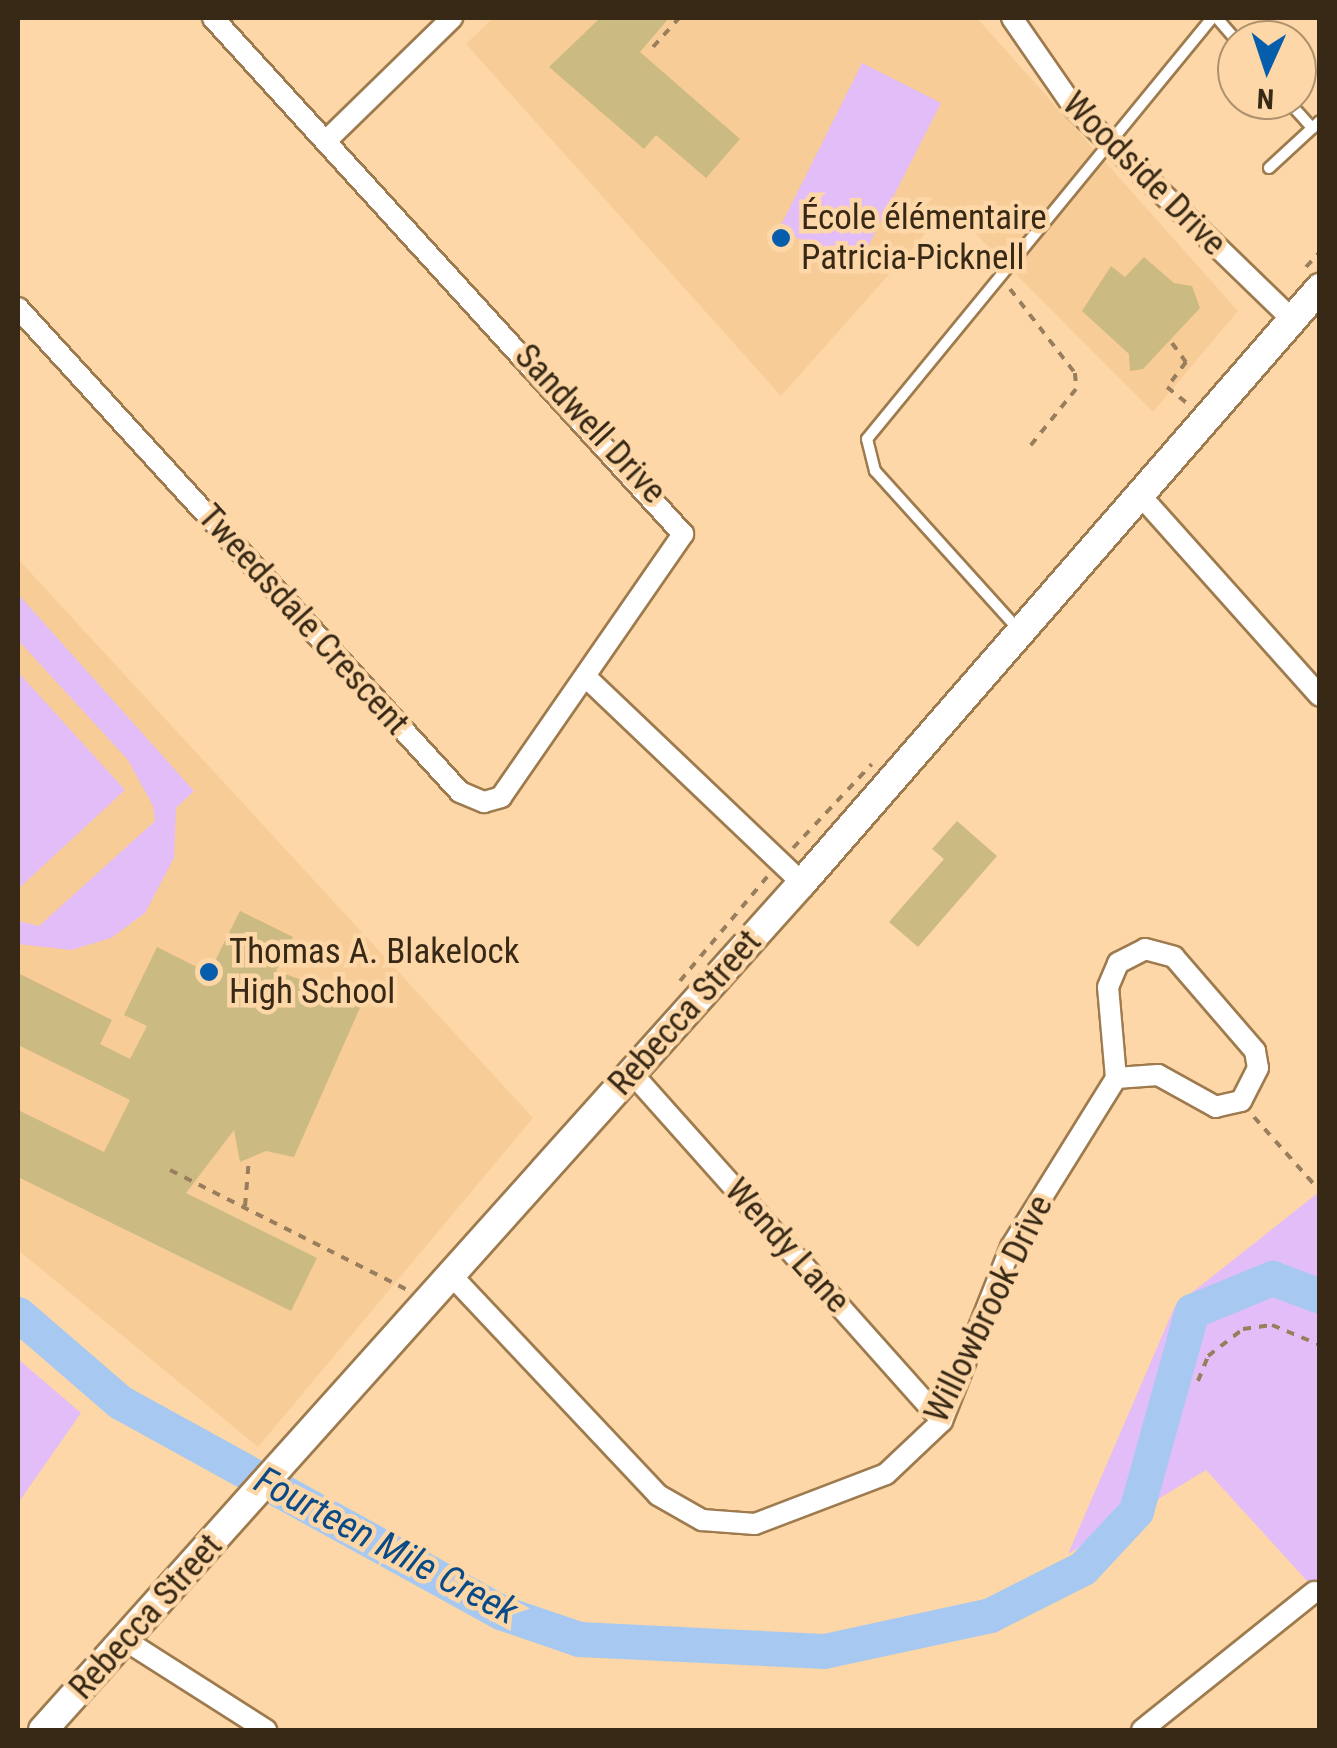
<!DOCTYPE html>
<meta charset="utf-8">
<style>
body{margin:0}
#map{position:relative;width:1337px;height:1748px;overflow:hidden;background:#fdd7a7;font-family:"Roboto Condensed",sans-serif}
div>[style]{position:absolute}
.built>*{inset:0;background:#f8cc96}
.green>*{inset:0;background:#e2bdf7}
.river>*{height:35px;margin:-17.5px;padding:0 17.5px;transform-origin:17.5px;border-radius:17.5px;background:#a7c9f1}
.building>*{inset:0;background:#ccba83}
.path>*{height:4px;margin-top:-2px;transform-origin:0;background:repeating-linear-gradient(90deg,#987e5d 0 8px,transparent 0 16px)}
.roads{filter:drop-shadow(2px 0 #9e7b4e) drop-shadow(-2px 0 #9e7b4e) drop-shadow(0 2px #9e7b4e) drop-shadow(0 -2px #9e7b4e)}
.service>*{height:10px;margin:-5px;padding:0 5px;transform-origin:5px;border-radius:5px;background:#fff}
.minor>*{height:20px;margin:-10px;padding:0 10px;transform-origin:10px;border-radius:10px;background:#fff}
.secondary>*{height:28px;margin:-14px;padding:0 14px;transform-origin:14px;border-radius:14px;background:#fff}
.dots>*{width:28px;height:28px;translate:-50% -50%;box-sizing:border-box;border:5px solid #fdd7a7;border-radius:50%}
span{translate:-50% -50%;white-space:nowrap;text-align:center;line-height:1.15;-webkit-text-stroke:9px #fdd7a7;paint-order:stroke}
.street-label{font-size:35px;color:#372916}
.poi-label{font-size:35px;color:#372916}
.left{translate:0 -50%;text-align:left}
.water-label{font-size:38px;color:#094a87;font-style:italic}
.frame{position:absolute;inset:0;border:20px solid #372916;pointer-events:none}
.north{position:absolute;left:1217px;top:20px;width:100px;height:100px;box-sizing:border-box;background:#fdd7a7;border:2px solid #ae916d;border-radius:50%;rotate:183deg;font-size:28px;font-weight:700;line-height:40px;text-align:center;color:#372916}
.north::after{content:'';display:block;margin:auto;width:35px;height:45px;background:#065dab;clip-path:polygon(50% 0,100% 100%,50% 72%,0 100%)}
</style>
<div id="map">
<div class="built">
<div style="clip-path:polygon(493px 18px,977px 18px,1238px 311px,1153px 412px,949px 207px,781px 396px,466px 44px)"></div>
<div style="clip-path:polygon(18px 559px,533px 1118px,258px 1447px,18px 1250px)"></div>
</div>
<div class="green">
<div style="clip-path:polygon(862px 63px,941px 103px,857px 268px,779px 229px)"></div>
<div style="clip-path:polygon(18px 594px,194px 791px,176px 808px,174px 858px,145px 913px,111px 938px,71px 950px,18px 944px,18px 921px,39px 926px,155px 821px,153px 806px,128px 760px,18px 640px)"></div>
<div style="clip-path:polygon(18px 672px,125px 790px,18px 889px)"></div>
<div style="clip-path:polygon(1319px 1192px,1319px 1594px,1206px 1470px,1068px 1554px,1175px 1306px)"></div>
<div style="clip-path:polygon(18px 1359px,81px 1413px,18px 1503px)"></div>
</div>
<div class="river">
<div style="left:18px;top:1314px;width:135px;rotate:40.8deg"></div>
<div style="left:120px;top:1402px;width:437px;rotate:28.9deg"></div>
<div style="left:503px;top:1613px;width:80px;rotate:18.9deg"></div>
<div style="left:579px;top:1639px;width:245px;rotate:2.8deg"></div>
<div style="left:824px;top:1651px;width:170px;rotate:-12.2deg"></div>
<div style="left:990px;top:1615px;width:104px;rotate:-26.8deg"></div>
<div style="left:1083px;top:1568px;width:78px;rotate:-47.1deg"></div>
<div style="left:1136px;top:1511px;width:208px;rotate:-74.4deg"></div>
<div style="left:1192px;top:1311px;width:87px;rotate:-22.4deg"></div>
<div style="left:1272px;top:1278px;width:51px;rotate:20.6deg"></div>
</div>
<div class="building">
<div style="clip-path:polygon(600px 18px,669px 18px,640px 52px,740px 139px,706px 178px,656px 135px,644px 149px,549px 67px)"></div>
<div style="clip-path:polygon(1144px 257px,1174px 283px,1192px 286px,1200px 308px,1143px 369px,1130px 371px,1129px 354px,1082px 311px,1111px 266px,1125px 277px)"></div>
<div style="clip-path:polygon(957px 821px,997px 856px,918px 947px,889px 922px,944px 859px,932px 849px)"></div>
<div style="clip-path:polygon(240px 911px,293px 937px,276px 971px,363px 1001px,294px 1157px,266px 1151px,240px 1162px,234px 1130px,186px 1193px,317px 1258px,291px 1311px,18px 1177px,18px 1110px,104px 1152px,130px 1100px,18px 1045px,18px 973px,112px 1020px,100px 1044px,130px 1059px,147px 1026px,124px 1015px,157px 947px,209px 973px)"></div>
</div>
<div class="path">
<div style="left:653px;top:47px;width:39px;rotate:-48deg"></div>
<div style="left:1306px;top:267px;width:21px;rotate:-47deg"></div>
<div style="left:1010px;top:289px;width:106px;rotate:52.3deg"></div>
<div style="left:1075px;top:373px;width:16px;rotate:86deg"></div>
<div style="left:1076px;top:389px;width:78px;rotate:128.8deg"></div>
<div style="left:1172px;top:343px;width:24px;rotate:54deg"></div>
<div style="left:1186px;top:362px;width:31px;rotate:127deg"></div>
<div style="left:1167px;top:387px;width:28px;rotate:39deg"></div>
<div style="left:793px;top:848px;width:115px;rotate:-46.8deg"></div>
<div style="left:680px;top:981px;width:136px;rotate:-50.1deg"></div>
<div style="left:1254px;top:1117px;width:99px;rotate:48.3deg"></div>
<div style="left:170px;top:1170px;width:267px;rotate:26.8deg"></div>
<div style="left:245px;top:1206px;width:48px;rotate:-85.2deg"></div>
<div style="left:1198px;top:1381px;width:27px;rotate:-68deg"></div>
<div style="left:1208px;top:1356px;width:44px;rotate:-37.6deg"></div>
<div style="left:1243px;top:1329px;width:29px;rotate:-8deg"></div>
<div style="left:1272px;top:1325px;width:52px;rotate:22.6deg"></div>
</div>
<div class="roads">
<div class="service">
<div style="left:1217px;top:18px;width:30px;rotate:49deg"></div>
<div style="left:1287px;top:100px;width:38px;rotate:48deg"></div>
<div style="left:1269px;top:168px;width:69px;rotate:-42.7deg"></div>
<div style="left:1017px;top:628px;width:212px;rotate:-132.1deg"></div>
<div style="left:875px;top:471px;width:33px;rotate:-104deg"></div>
<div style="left:867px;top:439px;width:544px;rotate:-50.67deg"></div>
</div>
<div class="minor">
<div style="left:1012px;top:18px;width:111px;rotate:55.3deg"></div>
<div style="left:1075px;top:109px;width:301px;rotate:44.1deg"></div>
<div style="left:327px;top:140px;width:175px;rotate:-44.3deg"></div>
<div style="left:18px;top:308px;width:655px;rotate:47.6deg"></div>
<div style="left:460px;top:792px;width:26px;rotate:23deg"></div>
<div style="left:484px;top:802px;width:18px;rotate:-16deg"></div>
<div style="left:501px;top:797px;width:320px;rotate:-55.3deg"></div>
<div style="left:683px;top:534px;width:698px;rotate:-132.33deg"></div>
<div style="left:1141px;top:496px;width:268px;rotate:48.2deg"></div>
<div style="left:589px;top:680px;width:294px;rotate:43.6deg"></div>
<div style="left:631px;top:1072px;width:467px;rotate:48.3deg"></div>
<div style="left:450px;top:1274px;width:303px;rotate:46.7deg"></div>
<div style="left:658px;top:1495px;width:51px;rotate:29.6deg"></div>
<div style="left:702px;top:1520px;width:53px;rotate:4.3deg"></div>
<div style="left:755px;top:1524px;width:140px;rotate:-20.9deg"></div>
<div style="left:886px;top:1474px;width:77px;rotate:-43.4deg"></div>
<div style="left:942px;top:1421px;width:187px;rotate:-68.4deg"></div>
<div style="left:1011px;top:1247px;width:199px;rotate:-58.1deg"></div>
<div style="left:1116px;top:1078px;width:91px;rotate:-95deg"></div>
<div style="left:1108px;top:987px;width:26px;rotate:-67deg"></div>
<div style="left:1118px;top:963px;width:30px;rotate:-27deg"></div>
<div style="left:1145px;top:949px;width:30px;rotate:15deg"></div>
<div style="left:1174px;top:957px;width:124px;rotate:49.2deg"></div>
<div style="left:1255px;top:1051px;width:17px;rotate:80deg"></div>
<div style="left:1258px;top:1068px;width:37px;rotate:117deg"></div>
<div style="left:1241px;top:1101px;width:26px;rotate:167deg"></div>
<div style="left:1216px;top:1107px;width:66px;rotate:-151.1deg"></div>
<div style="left:1158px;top:1075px;width:42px;rotate:175.9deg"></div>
<div style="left:128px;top:1642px;width:164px;rotate:32.5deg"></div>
<div style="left:1142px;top:1730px;width:221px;rotate:-38.7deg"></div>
</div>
<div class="secondary">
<div style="left:43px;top:1730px;width:1137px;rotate:-48.14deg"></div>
<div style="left:802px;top:883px;width:789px;rotate:-48.96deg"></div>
</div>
</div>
<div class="dots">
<div style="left:781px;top:238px;background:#065dab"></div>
<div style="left:209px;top:972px;background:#065dab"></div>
</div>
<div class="street-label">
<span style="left:1144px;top:174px;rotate:45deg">Woodside Drive</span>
<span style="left:590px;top:424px;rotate:47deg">Sandwell Drive</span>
<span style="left:303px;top:620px;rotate:48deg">Tweedsdale Crescent</span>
<span style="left:685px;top:1013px;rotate:-48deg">Rebecca Street</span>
<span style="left:787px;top:1246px;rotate:48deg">Wendy Lane</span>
<span style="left:989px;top:1309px;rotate:-64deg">Willowbrook Drive</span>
<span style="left:146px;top:1617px;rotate:-48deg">Rebecca Street</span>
</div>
<div class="poi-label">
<span class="left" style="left:801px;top:238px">École élémentaire<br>Patricia-Picknell</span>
<span class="left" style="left:229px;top:972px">Thomas A. Blakelock<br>High School</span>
</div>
<div class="water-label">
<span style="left:386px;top:1546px;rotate:28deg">Fourteen Mile Creek</span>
</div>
<div class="frame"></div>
<div class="north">N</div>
</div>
